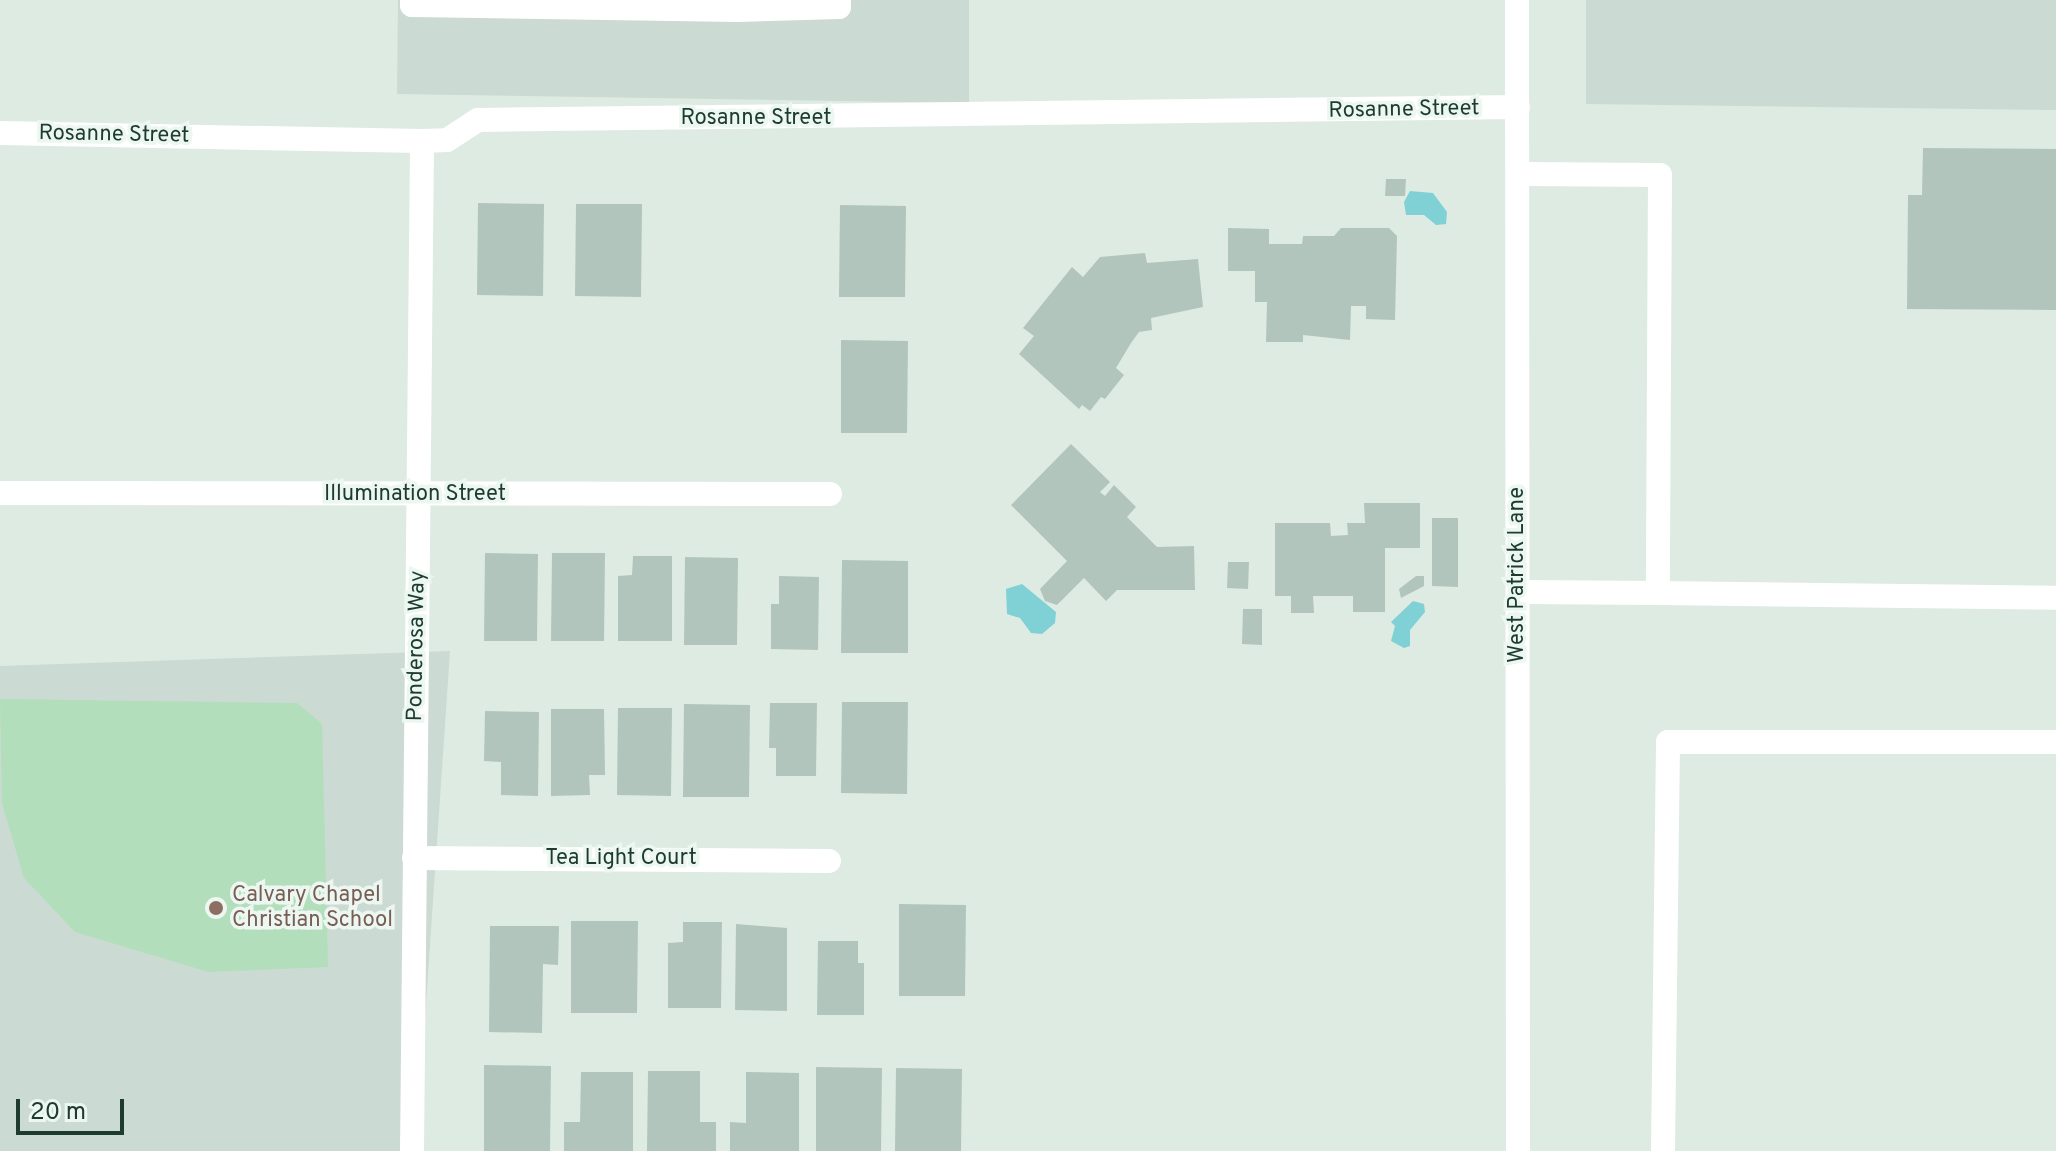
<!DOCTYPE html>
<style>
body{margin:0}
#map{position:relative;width:2056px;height:1151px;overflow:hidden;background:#ddebe3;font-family:Overpass,sans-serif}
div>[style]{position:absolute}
.built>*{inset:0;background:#cbdad2}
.green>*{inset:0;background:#b3debb}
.water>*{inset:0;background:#7fd1d6}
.building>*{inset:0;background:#b2c5bc}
.minor>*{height:24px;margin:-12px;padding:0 12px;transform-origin:12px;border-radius:12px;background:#fff}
.dots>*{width:22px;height:22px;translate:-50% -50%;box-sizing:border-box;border:4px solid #edf7f1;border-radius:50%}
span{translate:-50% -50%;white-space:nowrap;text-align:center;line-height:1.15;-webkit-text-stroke:7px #edf7f1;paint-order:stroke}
.street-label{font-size:22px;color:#1d3b30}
.education-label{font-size:22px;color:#785e54}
.left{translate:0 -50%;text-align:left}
.scale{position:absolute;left:16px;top:1099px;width:108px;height:36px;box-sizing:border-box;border:4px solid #1d3b30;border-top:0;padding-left:10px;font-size:24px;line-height:28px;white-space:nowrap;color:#1d3b30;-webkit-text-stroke:6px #edf7f1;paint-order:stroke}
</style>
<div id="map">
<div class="built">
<div style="clip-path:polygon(398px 0,969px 0,969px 103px,397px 94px)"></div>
<div style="clip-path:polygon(1586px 0,2056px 0,2056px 110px,1586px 104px)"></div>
<div style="clip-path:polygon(450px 651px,416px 1151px,0 1151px,0 666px)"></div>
</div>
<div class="green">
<div style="clip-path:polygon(0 699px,297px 703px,322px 724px,328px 967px,209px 972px,75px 932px,24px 878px,2px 803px)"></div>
</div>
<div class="water">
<div style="clip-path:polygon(1410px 191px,1433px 193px,1447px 212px,1446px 224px,1436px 225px,1424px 215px,1406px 215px,1404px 202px)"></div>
<div style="clip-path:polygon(1022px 584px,1056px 612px,1055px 623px,1042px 634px,1031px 633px,1020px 618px,1007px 614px,1006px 589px)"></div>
<div style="clip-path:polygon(1413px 601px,1424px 604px,1425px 612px,1410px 630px,1410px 646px,1404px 648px,1391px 641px,1395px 626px,1391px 622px)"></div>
</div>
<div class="building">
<div style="clip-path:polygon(1923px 148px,2056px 149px,2056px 310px,1907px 309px,1908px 195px,1922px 195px)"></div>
<div style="clip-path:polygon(1386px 179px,1406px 179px,1405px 196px,1385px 196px)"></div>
<div style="clip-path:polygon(478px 203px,544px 204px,543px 296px,477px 295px)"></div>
<div style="clip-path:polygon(576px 204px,642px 204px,641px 297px,575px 296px)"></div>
<div style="clip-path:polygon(840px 205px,906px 206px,905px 297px,839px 297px)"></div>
<div style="clip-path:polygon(1228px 228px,1269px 229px,1269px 244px,1302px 244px,1303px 236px,1334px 236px,1341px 228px,1389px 228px,1397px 236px,1395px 320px,1366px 319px,1366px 306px,1351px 306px,1350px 340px,1303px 335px,1303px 342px,1266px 342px,1267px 302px,1255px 302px,1255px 271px,1228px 271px)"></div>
<div style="clip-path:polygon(1145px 253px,1147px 263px,1198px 259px,1203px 307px,1151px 318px,1152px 330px,1139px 332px,1131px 343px,1116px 368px,1124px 375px,1105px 399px,1101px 397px,1090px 411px,1082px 405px,1079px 409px,1019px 354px,1034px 336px,1023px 328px,1072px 267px,1083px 277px,1100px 257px)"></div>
<div style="clip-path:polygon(841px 340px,908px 341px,907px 433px,841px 433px)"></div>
<div style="clip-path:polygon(1071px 444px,1110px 482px,1100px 492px,1105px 496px,1114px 485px,1136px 507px,1127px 517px,1157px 547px,1194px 546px,1195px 590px,1117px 590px,1106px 601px,1084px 578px,1057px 605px,1045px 601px,1040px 589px,1067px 561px,1011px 505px)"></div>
<div style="clip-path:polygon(1364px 503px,1420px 503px,1420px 548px,1385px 548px,1385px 612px,1353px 612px,1353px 596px,1313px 596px,1314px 613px,1291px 613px,1291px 596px,1275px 596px,1275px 523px,1330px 523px,1331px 536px,1348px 535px,1347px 523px,1365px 523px)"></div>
<div style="clip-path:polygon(1432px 518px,1458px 518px,1458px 587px,1432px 586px)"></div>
<div style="clip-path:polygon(485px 553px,538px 554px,537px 641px,484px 641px)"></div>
<div style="clip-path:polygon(552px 553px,605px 553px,604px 641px,551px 641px)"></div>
<div style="clip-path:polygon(633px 556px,672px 556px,672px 641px,618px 641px,618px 576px,632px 575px)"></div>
<div style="clip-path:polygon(685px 557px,738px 558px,737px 645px,684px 645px)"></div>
<div style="clip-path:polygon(842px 560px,908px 561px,908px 653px,841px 653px)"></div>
<div style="clip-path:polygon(1228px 562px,1249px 562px,1248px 589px,1227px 588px)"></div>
<div style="clip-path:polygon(779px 576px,819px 577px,818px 650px,771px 649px,771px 604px,779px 604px)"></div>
<div style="clip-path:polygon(1416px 576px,1424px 576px,1424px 586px,1401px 598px,1399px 589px)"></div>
<div style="clip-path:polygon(1243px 609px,1262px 609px,1262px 645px,1242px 644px)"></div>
<div style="clip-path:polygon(842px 702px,908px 702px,907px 794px,841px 793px)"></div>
<div style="clip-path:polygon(770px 703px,817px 703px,816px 776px,776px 776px,776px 748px,769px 748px)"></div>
<div style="clip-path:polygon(684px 704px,750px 705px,749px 797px,683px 797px)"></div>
<div style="clip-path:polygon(618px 708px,672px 708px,671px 796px,617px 795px)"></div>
<div style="clip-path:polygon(551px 709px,604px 709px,605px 775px,589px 775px,590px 795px,551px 796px)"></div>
<div style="clip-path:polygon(485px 711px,539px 712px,538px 796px,501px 795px,501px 762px,484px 761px)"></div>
<div style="clip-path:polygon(899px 904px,966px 905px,965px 996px,899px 996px)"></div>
<div style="clip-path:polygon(571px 921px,638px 921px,637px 1013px,571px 1013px)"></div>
<div style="clip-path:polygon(683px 922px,722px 922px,721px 1008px,668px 1008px,668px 943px,683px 942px)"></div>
<div style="clip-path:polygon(736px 924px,787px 928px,787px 1011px,735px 1010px)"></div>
<div style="clip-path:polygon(490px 926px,559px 926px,558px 965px,543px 964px,542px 1033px,489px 1032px)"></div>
<div style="clip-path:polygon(818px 941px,858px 941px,858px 963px,864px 963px,864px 1015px,817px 1015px)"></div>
<div style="clip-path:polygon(484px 1065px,551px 1066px,550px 1151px,484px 1151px)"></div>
<div style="clip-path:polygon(816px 1067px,882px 1068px,881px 1151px,816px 1151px)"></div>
<div style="clip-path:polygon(896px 1068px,962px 1069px,961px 1151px,895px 1151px)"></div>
<div style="clip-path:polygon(648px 1071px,700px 1071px,700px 1122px,716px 1122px,716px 1151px,647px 1151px)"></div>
<div style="clip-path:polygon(581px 1072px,633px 1072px,633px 1151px,564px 1151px,564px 1122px,580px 1122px)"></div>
<div style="clip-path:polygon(746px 1072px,799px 1073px,799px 1151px,730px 1151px,730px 1122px,746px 1123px)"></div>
</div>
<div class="minor">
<div style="left:412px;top:0;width:5px;rotate:90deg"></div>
<div style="left:412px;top:5px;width:325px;rotate:0.9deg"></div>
<div style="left:737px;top:10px;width:10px;rotate:-90deg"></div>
<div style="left:1517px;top:0;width:1151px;rotate:89.95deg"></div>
<div style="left:737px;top:10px;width:102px;rotate:-1.7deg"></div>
<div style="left:839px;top:7px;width:7px;rotate:-90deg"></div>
<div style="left:0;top:133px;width:422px;rotate:1.1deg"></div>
<div style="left:422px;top:141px;width:25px;rotate:-2deg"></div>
<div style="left:447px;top:140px;width:37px;rotate:-33deg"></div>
<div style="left:478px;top:120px;width:1040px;rotate:-0.72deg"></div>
<div style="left:1518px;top:174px;width:142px;rotate:0.4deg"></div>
<div style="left:1660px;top:175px;width:418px;rotate:90.3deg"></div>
<div style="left:1658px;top:593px;width:398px;rotate:0.7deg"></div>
<div style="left:0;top:493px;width:830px;rotate:0.07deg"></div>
<div style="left:1518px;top:592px;width:140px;rotate:0.4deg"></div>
<div style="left:414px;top:858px;width:415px;rotate:0.4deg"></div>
<div style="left:412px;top:1151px;width:1010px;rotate:-89.43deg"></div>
<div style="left:1663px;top:1151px;width:409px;rotate:-89.3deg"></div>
<div style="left:1668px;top:742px;width:388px"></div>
</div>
<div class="dots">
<div style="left:216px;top:908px;background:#8d6e63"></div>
</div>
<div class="street-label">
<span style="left:1404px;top:110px;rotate:-1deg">Rosanne Street</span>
<span style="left:756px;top:119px">Rosanne Street</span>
<span style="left:114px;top:135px;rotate:1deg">Rosanne Street</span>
<span style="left:415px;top:495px">Illumination Street</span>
<span style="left:1518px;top:575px;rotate:-90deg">West Patrick Lane</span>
<span style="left:417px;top:646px;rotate:-89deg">Ponderosa Way</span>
<span style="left:621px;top:859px">Tea Light Court</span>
</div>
<div class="education-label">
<span class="left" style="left:232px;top:908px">Calvary Chapel<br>Christian School</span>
</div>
<div class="scale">20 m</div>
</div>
